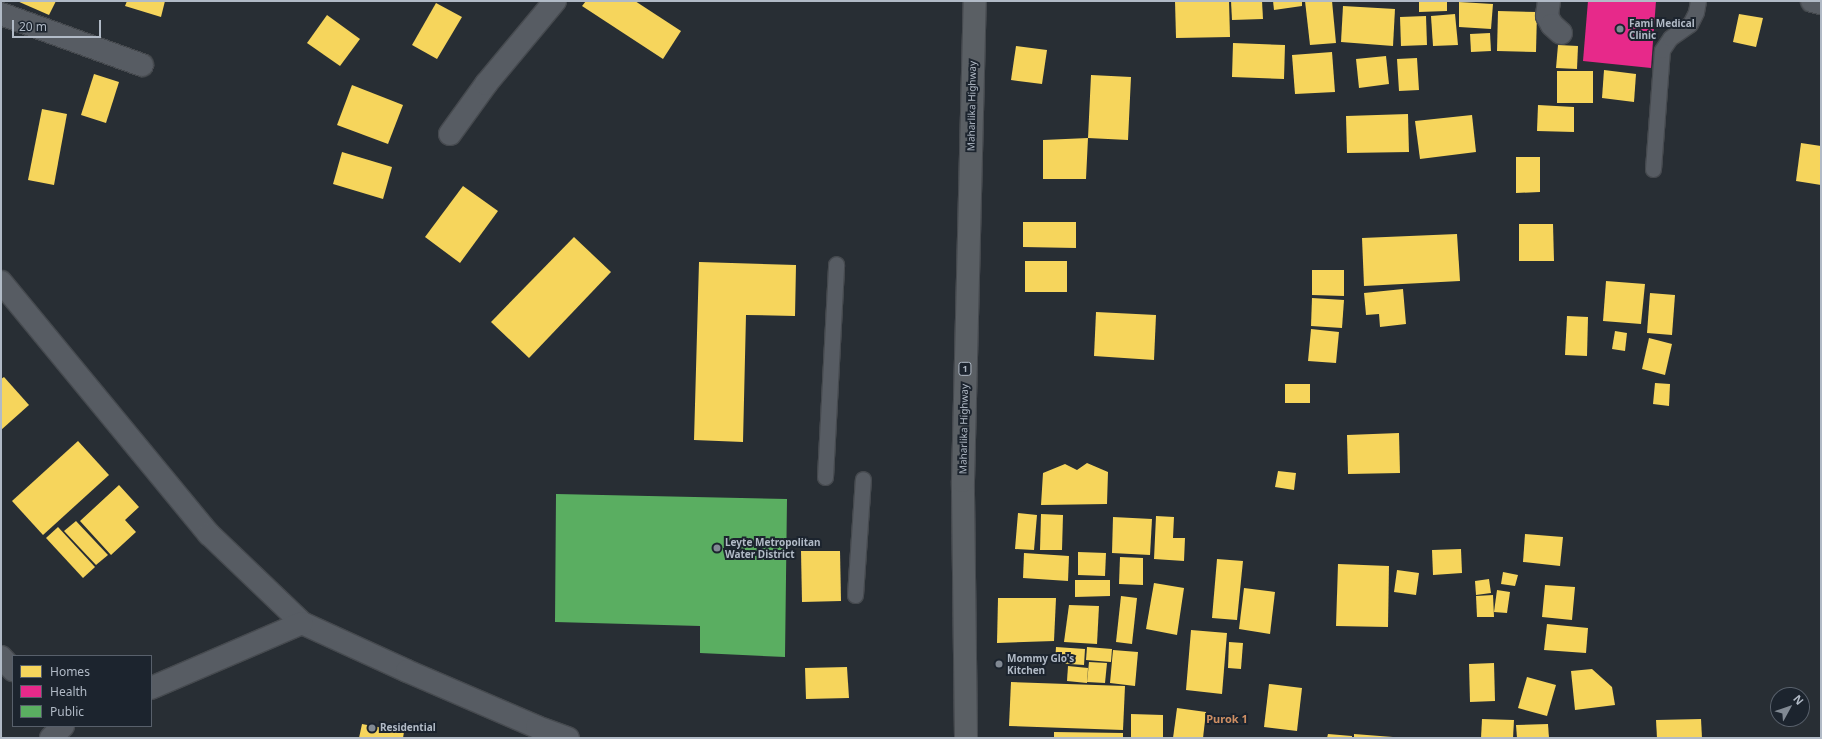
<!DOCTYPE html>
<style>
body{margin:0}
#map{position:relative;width:1822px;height:739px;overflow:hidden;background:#282e34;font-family:"Noto Sans",sans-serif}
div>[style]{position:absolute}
.homes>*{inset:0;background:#f6d55c}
.health>*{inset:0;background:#e7298a}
.public>*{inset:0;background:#5aae61}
.roads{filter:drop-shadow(1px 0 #464a4f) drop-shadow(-1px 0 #464a4f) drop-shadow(0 1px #464a4f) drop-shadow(0 -1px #464a4f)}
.lane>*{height:15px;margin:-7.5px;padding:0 7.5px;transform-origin:7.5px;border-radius:7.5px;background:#575c63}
.street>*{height:22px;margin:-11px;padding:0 11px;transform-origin:11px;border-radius:11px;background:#575c63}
.primary>*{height:22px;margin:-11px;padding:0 11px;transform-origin:11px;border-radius:11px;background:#5a5f64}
.dots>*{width:11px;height:11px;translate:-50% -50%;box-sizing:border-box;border:2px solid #1c242e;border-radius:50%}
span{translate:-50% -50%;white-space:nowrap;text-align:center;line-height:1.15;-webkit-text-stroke:4px #1c242e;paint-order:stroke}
.shield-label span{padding:1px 3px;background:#1c242e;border:1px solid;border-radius:3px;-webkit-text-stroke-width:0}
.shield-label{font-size:9px;color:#b1bac6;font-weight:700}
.poi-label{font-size:10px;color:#b1bac6;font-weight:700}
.left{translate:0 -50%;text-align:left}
.street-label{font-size:10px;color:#b1bac6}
.neighbourhood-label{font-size:11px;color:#cf8f63;font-weight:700}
.frame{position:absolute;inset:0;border:2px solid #b1bac6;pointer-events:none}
.legend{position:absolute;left:12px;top:655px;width:140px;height:72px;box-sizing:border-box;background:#1c242e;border:1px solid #58606b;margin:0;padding:5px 7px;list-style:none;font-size:12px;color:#b1bac6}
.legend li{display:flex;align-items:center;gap:8px;height:20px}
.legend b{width:20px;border:1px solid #58606b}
.north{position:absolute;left:1770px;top:687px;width:40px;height:40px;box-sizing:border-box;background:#1c242e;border:1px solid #58606b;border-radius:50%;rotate:50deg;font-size:11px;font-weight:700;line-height:16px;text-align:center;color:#b1bac6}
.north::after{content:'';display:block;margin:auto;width:14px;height:18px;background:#818993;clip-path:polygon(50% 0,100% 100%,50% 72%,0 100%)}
.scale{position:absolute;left:12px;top:20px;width:89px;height:18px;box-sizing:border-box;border:2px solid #b1bac6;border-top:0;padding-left:5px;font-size:12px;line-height:14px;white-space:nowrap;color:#b1bac6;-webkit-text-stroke:3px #1c242e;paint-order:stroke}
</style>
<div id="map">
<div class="homes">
<div style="clip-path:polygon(17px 1px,56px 1px,49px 15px)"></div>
<div style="clip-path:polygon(127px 1px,165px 1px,161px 17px,125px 6px)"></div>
<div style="clip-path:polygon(586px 1px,635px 1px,681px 31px,663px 59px,582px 6px)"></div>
<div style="clip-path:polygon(1175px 1px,1229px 1px,1230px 37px,1176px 38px)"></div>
<div style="clip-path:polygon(1231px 1px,1262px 1px,1263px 19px,1232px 20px)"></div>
<div style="clip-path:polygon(1273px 1px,1302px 1px,1302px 6px,1274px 10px)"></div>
<div style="clip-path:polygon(1305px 1px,1332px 1px,1336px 43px,1310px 45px)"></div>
<div style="clip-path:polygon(1419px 1px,1447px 1px,1447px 11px,1419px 12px)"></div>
<div style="clip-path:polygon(1459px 2px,1493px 4px,1491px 29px,1459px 27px)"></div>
<div style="clip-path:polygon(436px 3px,462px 17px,437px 59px,412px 45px)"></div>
<div style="clip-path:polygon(1343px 6px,1395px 9px,1393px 46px,1341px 42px)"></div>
<div style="clip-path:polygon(1498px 11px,1537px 12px,1536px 52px,1497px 51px)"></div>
<div style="clip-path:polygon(1455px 14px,1458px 45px,1433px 46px,1431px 16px)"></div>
<div style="clip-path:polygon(1739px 14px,1763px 18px,1756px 47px,1733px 42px)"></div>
<div style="clip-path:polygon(327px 15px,360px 39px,340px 66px,307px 43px)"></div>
<div style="clip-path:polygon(1426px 16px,1427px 45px,1401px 46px,1400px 17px)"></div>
<div style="clip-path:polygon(1490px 33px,1491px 51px,1471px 52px,1470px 34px)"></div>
<div style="clip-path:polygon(1233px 43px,1285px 45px,1284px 79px,1232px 77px)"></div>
<div style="clip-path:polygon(1558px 45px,1578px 46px,1577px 69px,1556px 68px)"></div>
<div style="clip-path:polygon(1016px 46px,1047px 50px,1042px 84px,1011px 80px)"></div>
<div style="clip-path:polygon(1332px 52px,1335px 92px,1295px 94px,1292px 55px)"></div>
<div style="clip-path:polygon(1386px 56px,1389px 84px,1359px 88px,1356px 59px)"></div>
<div style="clip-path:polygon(1417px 58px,1419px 90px,1399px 91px,1397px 59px)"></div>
<div style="clip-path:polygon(1604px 70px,1636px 74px,1634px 102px,1602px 98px)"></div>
<div style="clip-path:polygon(1557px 71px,1593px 71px,1593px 103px,1557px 103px)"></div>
<div style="clip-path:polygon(94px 74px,119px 82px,106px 123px,81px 115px)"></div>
<div style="clip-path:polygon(1091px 75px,1131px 77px,1128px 140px,1088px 138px,1086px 179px,1043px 179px,1043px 140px,1088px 138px)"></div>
<div style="clip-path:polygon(352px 85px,403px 105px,388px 144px,337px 125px)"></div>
<div style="clip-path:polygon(1538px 105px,1574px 107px,1574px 132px,1537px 131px)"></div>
<div style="clip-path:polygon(42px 109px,67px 114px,54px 185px,28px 180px)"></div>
<div style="clip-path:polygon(1408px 114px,1409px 152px,1347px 153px,1346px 116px)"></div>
<div style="clip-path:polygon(1472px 115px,1476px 152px,1420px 159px,1415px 121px)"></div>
<div style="clip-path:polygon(1801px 143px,1821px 146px,1821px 185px,1796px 181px)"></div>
<div style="clip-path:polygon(342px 152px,392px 167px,383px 199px,333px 184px)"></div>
<div style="clip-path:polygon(1516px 157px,1540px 157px,1540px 192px,1516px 193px)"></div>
<div style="clip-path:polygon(463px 186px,498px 211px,460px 263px,425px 237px)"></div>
<div style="clip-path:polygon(1023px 222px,1076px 222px,1076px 248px,1023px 247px)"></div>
<div style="clip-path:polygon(1519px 224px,1553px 224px,1554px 261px,1519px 261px)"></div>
<div style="clip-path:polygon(1457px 234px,1460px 281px,1364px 286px,1362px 238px)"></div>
<div style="clip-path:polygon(574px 237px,611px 272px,529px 358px,491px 322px)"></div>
<div style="clip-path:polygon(1025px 261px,1067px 261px,1067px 292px,1025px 292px)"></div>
<div style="clip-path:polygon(699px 262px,796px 265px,795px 316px,746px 315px,743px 442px,694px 440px)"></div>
<div style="clip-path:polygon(1312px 270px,1344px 270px,1344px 296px,1312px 295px)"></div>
<div style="clip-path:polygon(1606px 281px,1645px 284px,1641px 324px,1603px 321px)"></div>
<div style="clip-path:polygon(1403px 289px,1406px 324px,1380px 327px,1379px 314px,1366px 315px,1364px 293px)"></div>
<div style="clip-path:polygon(1650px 293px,1675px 295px,1672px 335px,1647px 333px)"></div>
<div style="clip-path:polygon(1312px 298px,1344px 300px,1342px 328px,1311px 326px)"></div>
<div style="clip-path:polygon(1096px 312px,1156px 315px,1154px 360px,1094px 356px)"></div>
<div style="clip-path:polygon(1567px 316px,1588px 317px,1587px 356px,1565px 355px)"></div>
<div style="clip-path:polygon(1311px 329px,1339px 332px,1336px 363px,1308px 361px)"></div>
<div style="clip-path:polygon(1615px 331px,1627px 333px,1625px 351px,1612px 349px)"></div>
<div style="clip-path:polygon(1649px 338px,1672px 344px,1665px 375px,1642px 369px)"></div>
<div style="clip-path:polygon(4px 377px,29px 405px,1px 430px,1px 379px)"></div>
<div style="clip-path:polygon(1655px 383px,1670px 384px,1669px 406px,1653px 404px)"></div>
<div style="clip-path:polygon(1285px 384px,1310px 384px,1310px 403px,1285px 403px)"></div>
<div style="clip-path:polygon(1399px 433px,1400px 473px,1348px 474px,1347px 435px)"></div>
<div style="clip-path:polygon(78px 441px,109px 475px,43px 535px,12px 501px)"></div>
<div style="clip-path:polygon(1087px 463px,1108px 472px,1107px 504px,1041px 505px,1043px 473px,1065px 464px,1077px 470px)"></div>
<div style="clip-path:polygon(1278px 471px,1296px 473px,1294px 490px,1275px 487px)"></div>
<div style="clip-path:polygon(119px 485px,139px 507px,125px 520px,136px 532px,111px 555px,80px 521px)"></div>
<div style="clip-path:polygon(1018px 513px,1037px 515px,1034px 550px,1015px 549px)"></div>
<div style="clip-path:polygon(1041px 514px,1063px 515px,1062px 550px,1040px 550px)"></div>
<div style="clip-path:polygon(1156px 516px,1174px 517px,1173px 538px,1185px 538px,1184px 561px,1154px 559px)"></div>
<div style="clip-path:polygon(1113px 517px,1152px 519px,1150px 555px,1112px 553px)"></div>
<div style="clip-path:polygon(76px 521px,108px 555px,96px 565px,64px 531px)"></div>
<div style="clip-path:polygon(58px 527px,95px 567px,83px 578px,46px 538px)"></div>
<div style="clip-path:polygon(1525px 534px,1563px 537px,1560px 566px,1523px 562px)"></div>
<div style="clip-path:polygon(1461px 549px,1462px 573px,1433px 575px,1432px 550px)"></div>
<div style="clip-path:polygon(801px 551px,840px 551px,841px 601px,802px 602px)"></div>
<div style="clip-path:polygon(1078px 552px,1106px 553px,1105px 576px,1078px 575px)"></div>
<div style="clip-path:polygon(1024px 553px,1069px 556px,1068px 581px,1023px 578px)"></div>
<div style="clip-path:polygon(1120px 557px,1143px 558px,1143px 585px,1119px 584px)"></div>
<div style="clip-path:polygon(1217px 559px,1243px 561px,1237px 620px,1212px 618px)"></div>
<div style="clip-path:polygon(1338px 564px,1389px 566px,1388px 627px,1336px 626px)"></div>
<div style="clip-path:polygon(1397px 570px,1419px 573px,1416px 595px,1394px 592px)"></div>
<div style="clip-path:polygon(1503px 572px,1518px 575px,1515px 586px,1501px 584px)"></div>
<div style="clip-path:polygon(1489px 579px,1491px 593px,1476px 595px,1475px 581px)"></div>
<div style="clip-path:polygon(1075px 580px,1110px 580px,1110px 596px,1075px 597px)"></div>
<div style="clip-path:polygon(1154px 583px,1184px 588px,1177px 635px,1146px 629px)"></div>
<div style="clip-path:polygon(1545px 585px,1575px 587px,1572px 620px,1542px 617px)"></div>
<div style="clip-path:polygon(1244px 588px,1275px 592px,1270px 634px,1239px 629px)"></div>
<div style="clip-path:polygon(1497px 590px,1510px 592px,1507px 613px,1494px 612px)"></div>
<div style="clip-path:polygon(1493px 595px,1494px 617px,1477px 617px,1476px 596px)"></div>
<div style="clip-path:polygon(1121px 596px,1137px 598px,1132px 644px,1116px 642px)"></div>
<div style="clip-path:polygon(998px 598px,1056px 598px,1054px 641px,997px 643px)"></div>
<div style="clip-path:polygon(1069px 605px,1099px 606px,1097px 644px,1064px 642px)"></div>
<div style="clip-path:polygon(1547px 624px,1588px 628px,1586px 653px,1544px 650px)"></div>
<div style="clip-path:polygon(1191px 630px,1227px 633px,1222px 694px,1186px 690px)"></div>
<div style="clip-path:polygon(1229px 642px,1243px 643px,1241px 669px,1228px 668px)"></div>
<div style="clip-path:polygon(1056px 647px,1085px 649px,1084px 665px,1055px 663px)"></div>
<div style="clip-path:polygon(1087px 647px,1112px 649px,1111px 662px,1086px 660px)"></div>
<div style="clip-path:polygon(1113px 650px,1138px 652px,1135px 686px,1110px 683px)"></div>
<div style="clip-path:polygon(1089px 662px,1107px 663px,1105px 683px,1087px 682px)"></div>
<div style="clip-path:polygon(1494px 663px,1495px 701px,1470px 702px,1469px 664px)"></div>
<div style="clip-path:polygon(1068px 666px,1088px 668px,1087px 683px,1067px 681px)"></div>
<div style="clip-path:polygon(847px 667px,849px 698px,806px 699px,805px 668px)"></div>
<div style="clip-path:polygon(1592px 669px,1612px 687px,1615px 705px,1575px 710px,1571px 671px)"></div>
<div style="clip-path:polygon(1527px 677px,1556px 685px,1547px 716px,1518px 708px)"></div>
<div style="clip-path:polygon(1011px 682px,1125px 686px,1123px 730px,1009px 726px)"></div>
<div style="clip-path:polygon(1269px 684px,1302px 688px,1297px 731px,1264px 727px)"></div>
<div style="clip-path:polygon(1177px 708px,1206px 712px,1203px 738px,1173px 738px)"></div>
<div style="clip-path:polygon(1131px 714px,1163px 715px,1163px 738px,1131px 738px)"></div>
<div style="clip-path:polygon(1482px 719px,1514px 720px,1513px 738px,1481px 738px)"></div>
<div style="clip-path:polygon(1701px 719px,1702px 738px,1657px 738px,1656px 720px)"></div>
<div style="clip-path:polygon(362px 724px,404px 732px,403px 738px,359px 738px)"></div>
<div style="clip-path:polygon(1548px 724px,1549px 738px,1517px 738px,1516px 725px)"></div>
<div style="clip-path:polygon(1054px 732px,1123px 733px,1123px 738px,1054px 738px)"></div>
<div style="clip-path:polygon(1328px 734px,1352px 736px,1352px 738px,1327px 738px)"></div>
<div style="clip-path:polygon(1354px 734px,1393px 737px,1393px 738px,1354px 738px)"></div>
</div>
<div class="health">
<div style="clip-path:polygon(1588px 1px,1656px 1px,1651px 68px,1583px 61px)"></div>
</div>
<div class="public">
<div style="clip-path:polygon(556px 494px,787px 499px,785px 657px,700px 653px,700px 626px,555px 622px)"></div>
</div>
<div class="roads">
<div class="lane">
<div style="left:1653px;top:169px;width:119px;rotate:-85.7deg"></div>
<div style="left:1662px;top:50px;width:14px;rotate:-56deg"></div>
<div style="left:1670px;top:38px;width:24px;rotate:-35deg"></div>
<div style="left:1690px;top:24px;width:13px;rotate:-63deg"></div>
<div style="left:1696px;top:12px;width:11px;rotate:-80deg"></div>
<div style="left:825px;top:477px;width:213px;rotate:-87deg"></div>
<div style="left:855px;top:595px;width:116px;rotate:-86.1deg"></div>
</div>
<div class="street">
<div style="left:1549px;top:1px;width:15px;rotate:98deg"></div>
<div style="left:1547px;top:16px;width:10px;rotate:61deg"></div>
<div style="left:1552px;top:25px;width:12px;rotate:42deg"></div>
<div style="left:1812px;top:1px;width:9px;rotate:13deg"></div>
<div style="left:1px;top:14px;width:150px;rotate:19.9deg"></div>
<div style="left:450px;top:134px;width:62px;rotate:-54.2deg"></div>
<div style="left:486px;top:84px;width:108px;rotate:-50.3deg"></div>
<div style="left:1px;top:282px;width:327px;rotate:50.5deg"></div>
<div style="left:209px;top:534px;width:129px;rotate:43.7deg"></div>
<div style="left:302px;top:623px;width:115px;rotate:24.6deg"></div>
<div style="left:407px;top:671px;width:142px;rotate:23.3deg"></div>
<div style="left:537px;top:727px;width:33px;rotate:20deg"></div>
<div style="left:1px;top:657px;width:18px;rotate:47deg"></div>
<div style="left:151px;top:688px;width:164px;rotate:-23.3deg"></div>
<div style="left:51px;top:738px;width:17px;rotate:-45deg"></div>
</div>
<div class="primary">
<div style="left:966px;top:738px;width:257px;rotate:-90.7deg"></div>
<div style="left:963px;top:481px;width:480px;rotate:-88.6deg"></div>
</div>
</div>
<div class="dots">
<div style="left:1620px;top:29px;background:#818993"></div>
<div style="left:717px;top:548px;background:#818993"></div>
<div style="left:999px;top:664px;background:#818993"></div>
<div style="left:372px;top:728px;background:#818993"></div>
</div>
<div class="shield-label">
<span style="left:965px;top:369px">1</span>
</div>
<div class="poi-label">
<span class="left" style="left:1629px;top:29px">Fami Medical<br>Clinic</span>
<span class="left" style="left:725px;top:548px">Leyte Metropolitan<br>Water District</span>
<span class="left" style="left:1007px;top:664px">Mommy Glo's<br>Kitchen</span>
<span class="left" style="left:380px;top:728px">Residential</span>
</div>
<div class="street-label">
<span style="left:972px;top:106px;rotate:-89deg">Maharlika Highway</span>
<span style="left:964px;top:429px;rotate:-89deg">Maharlika Highway</span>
</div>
<div class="neighbourhood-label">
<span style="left:1227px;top:719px">Purok 1</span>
</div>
<div class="frame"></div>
<ul class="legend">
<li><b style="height:11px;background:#f6d55c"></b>Homes</li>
<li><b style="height:11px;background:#e7298a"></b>Health</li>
<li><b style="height:11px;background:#5aae61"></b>Public</li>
</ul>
<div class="north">N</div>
<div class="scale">20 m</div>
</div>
